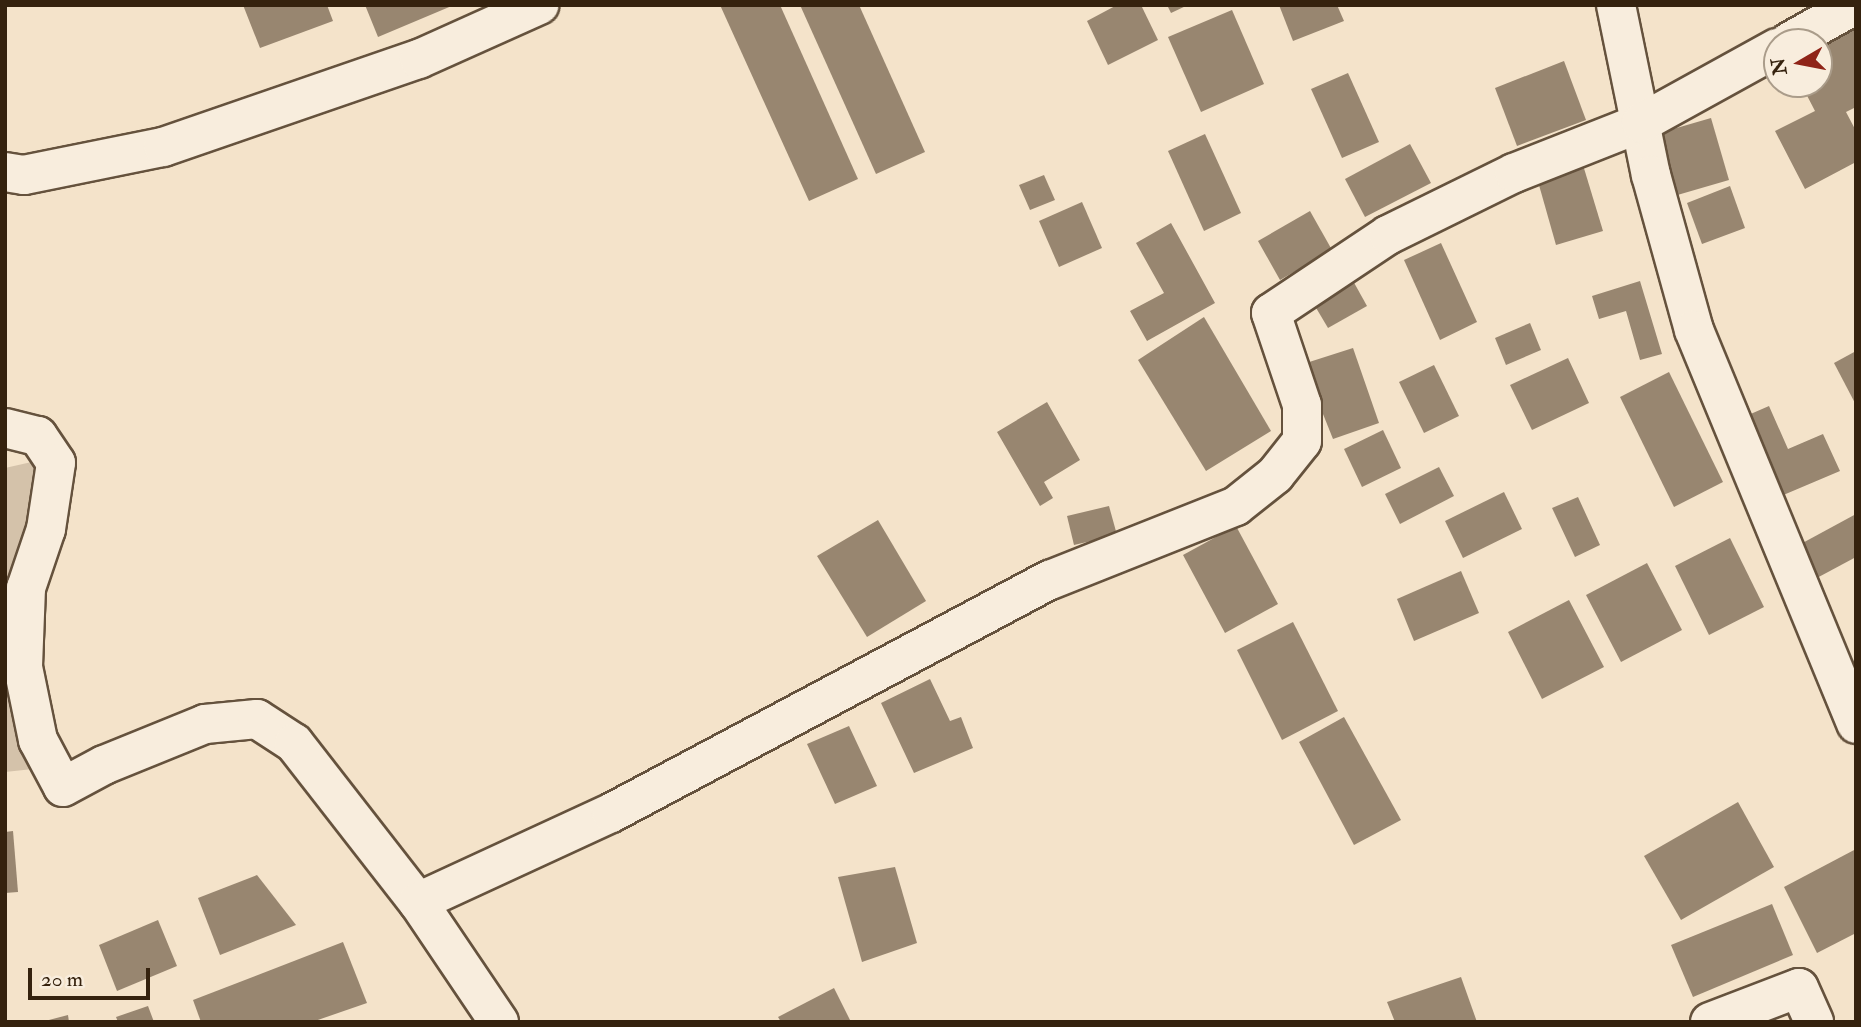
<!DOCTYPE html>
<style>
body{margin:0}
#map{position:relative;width:1861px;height:1027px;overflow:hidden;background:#f4e3ca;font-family:"IM FELL Double Pica",serif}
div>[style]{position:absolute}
.green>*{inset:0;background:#d4c2aa}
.building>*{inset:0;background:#988670}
.roads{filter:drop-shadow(2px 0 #65523d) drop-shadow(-2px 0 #65523d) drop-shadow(0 2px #65523d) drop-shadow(0 -2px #65523d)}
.minor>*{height:38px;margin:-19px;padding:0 19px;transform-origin:19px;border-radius:19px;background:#f8eddd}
span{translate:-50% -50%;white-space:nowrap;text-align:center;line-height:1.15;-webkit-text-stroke:5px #f8eddd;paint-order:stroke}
.frame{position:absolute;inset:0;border:7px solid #35220e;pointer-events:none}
.north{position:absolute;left:1763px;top:28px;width:70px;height:70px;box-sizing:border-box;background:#f8eddd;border:2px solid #aa9c8a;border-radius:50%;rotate:260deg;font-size:19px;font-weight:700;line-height:28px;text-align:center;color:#35220e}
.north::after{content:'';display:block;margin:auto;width:24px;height:32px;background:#8f2418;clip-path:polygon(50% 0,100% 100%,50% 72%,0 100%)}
.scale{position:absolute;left:28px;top:968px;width:122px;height:32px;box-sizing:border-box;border:4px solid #35220e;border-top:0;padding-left:9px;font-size:21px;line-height:24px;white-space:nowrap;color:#35220e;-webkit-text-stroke:5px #f8eddd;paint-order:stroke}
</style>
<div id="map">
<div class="green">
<div style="clip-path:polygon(45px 459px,30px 568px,33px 769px,5px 772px,5px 468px)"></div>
</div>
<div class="building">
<div style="clip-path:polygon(243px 5px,327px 5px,333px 21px,260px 48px)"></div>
<div style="clip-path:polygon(365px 5px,454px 5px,378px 37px)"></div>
<div style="clip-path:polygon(720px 5px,780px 5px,858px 179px,809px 201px)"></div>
<div style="clip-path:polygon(800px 5px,859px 5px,925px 152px,876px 174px)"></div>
<div style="clip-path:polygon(1117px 5px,1141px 5px,1158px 40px,1108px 65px,1087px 21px)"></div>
<div style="clip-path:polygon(1167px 5px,1188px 5px,1171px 13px)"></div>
<div style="clip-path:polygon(1279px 5px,1337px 5px,1344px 21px,1293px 41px)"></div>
<div style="clip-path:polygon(1232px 10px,1264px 84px,1201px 112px,1168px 37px)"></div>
<div style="clip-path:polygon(1856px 24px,1856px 107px,1846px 112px,1856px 131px,1856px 162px,1805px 189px,1775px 131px,1815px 111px,1801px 84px,1819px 84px,1819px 43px)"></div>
<div style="clip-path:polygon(1564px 61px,1586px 120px,1517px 146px,1495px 88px)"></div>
<div style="clip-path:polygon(1348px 73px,1379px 142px,1342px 158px,1311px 89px)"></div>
<div style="clip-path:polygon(1711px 118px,1729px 180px,1674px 196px,1656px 134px)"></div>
<div style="clip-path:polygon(1205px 134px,1241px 213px,1204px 231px,1168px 151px)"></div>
<div style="clip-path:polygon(1410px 144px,1431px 183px,1365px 217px,1345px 179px)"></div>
<div style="clip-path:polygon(1583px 165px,1603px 231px,1556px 245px,1537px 178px)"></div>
<div style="clip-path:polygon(1044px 175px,1055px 200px,1030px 210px,1019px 185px)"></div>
<div style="clip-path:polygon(1730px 186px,1745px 228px,1702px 244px,1687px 203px)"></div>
<div style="clip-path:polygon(1082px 202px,1102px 248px,1059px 267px,1039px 221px)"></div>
<div style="clip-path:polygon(1310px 211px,1332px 250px,1280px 280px,1258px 241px)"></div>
<div style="clip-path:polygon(1171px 223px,1215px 303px,1147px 341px,1130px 311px,1164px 293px,1136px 243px)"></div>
<div style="clip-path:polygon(1441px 243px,1477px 322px,1440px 340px,1404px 260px)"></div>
<div style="clip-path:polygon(1352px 279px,1367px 306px,1328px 328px,1312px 301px)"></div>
<div style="clip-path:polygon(1640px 281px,1662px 354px,1640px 360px,1626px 311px,1599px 319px,1592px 296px)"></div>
<div style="clip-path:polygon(1204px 317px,1271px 431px,1206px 471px,1138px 360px)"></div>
<div style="clip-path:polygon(1530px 323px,1541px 350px,1506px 365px,1495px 338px)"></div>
<div style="clip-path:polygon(1353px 348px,1379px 423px,1333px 439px,1303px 364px)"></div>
<div style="clip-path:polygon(1856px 351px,1856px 405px,1834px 363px)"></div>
<div style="clip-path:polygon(1568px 358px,1589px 403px,1532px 430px,1510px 385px)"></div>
<div style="clip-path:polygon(1434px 365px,1459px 416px,1424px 433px,1399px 382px)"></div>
<div style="clip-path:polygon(1669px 372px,1723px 482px,1674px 507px,1620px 397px)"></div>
<div style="clip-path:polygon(1047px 402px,1080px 460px,1044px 482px,1053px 498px,1040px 506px,997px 432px)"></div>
<div style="clip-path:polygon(1769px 406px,1788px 449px,1823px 434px,1840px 471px,1781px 496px,1746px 416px)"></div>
<div style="clip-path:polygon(1383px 430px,1401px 468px,1362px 487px,1344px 449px)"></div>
<div style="clip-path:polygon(1439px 467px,1454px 496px,1400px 524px,1385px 494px)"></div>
<div style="clip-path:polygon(1504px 492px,1522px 529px,1463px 558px,1445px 521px)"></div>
<div style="clip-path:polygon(1578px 497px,1600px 545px,1575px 557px,1552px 508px)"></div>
<div style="clip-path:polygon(1109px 506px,1117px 535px,1074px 545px,1067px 516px)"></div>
<div style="clip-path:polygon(1856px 514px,1856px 557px,1815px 579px,1797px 546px)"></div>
<div style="clip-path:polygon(878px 520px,926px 601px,867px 637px,817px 556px)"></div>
<div style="clip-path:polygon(1236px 526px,1278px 604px,1225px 633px,1183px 555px)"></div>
<div style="clip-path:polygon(1730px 538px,1764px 607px,1709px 635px,1675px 566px)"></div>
<div style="clip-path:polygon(1647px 563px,1682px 630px,1621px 662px,1586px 595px)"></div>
<div style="clip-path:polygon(1461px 571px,1479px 613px,1414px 641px,1397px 599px)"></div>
<div style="clip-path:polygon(1569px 600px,1604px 667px,1542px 699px,1508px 632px)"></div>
<div style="clip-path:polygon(1293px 622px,1338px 711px,1282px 740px,1237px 650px)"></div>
<div style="clip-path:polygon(930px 679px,950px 721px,961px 717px,973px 748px,914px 773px,881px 703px)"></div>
<div style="clip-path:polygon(1344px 717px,1401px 820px,1354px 845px,1299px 742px)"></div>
<div style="clip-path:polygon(849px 726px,877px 786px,835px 804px,807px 744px)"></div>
<div style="clip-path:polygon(1738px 802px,1774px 867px,1681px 920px,1644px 856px)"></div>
<div style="clip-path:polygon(13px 831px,18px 892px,5px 893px,5px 832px)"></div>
<div style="clip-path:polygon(1856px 849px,1856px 933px,1817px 953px,1784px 887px)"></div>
<div style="clip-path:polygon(895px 867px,917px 943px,862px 962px,838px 877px)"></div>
<div style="clip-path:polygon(257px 875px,296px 925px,220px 955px,198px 898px)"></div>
<div style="clip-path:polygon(1772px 904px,1793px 955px,1693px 997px,1671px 945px)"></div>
<div style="clip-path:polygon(158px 920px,177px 966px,117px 991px,99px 945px)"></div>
<div style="clip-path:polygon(343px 942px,367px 1003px,312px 1022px,201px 1022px,193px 1000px)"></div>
<div style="clip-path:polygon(1461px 977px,1477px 1022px,1395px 1022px,1387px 1002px)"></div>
<div style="clip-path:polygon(834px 988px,851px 1022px,781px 1022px,778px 1017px)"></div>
<div style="clip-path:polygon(148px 1006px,154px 1022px,118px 1022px,116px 1017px)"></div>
<div style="clip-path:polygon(68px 1015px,69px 1022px,45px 1022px,45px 1021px)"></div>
</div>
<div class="roads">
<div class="minor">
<div style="left:1616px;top:5px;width:174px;rotate:78.4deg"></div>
<div style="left:1651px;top:175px;width:161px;rotate:74.5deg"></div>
<div style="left:1694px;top:330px;width:426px;rotate:67.6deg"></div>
<div style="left:1789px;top:42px;width:76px;rotate:-29.3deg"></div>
<div style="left:5px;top:172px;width:19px;rotate:9deg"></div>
<div style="left:24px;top:175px;width:142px;rotate:-11.4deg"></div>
<div style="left:163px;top:147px;width:271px;rotate:-19deg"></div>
<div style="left:419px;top:59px;width:132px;rotate:-24.2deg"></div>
<div style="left:5px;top:428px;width:34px;rotate:14deg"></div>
<div style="left:38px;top:436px;width:32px;rotate:56deg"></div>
<div style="left:56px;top:463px;width:67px;rotate:98.6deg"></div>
<div style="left:46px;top:529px;width:62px;rotate:108.7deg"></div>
<div style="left:26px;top:588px;width:79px;rotate:92.2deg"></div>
<div style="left:23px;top:667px;width:75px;rotate:78.4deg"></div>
<div style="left:38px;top:740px;width:53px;rotate:62deg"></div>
<div style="left:63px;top:787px;width:47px;rotate:-28.2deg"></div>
<div style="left:104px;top:765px;width:109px;rotate:-22.1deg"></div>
<div style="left:205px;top:724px;width:52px;rotate:-5.5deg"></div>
<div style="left:257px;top:719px;width:44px;rotate:33deg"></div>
<div style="left:294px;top:743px;width:202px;rotate:52.1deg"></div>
<div style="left:418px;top:902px;width:145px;rotate:56deg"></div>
<div style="left:418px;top:902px;width:213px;rotate:-24.8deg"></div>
<div style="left:611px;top:813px;width:497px;rotate:-28deg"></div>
<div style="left:1050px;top:580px;width:200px;rotate:-21.7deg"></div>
<div style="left:1236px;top:506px;width:50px;rotate:-38.5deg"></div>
<div style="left:1275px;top:475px;width:43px;rotate:-51.5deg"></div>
<div style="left:1302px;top:441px;width:36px;rotate:-90deg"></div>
<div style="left:1302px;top:405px;width:97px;rotate:-108.6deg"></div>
<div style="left:1271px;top:313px;width:141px;rotate:-33.7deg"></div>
<div style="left:1388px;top:235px;width:140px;rotate:-26.2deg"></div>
<div style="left:1514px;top:173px;width:136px;rotate:-21.5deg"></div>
<div style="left:1641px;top:123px;width:155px;rotate:-28.9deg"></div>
<div style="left:1710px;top:1022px;width:95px;rotate:-20.9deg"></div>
<div style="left:1799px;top:988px;width:37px;rotate:66deg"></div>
</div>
</div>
<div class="frame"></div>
<div class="north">N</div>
<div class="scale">20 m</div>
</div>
